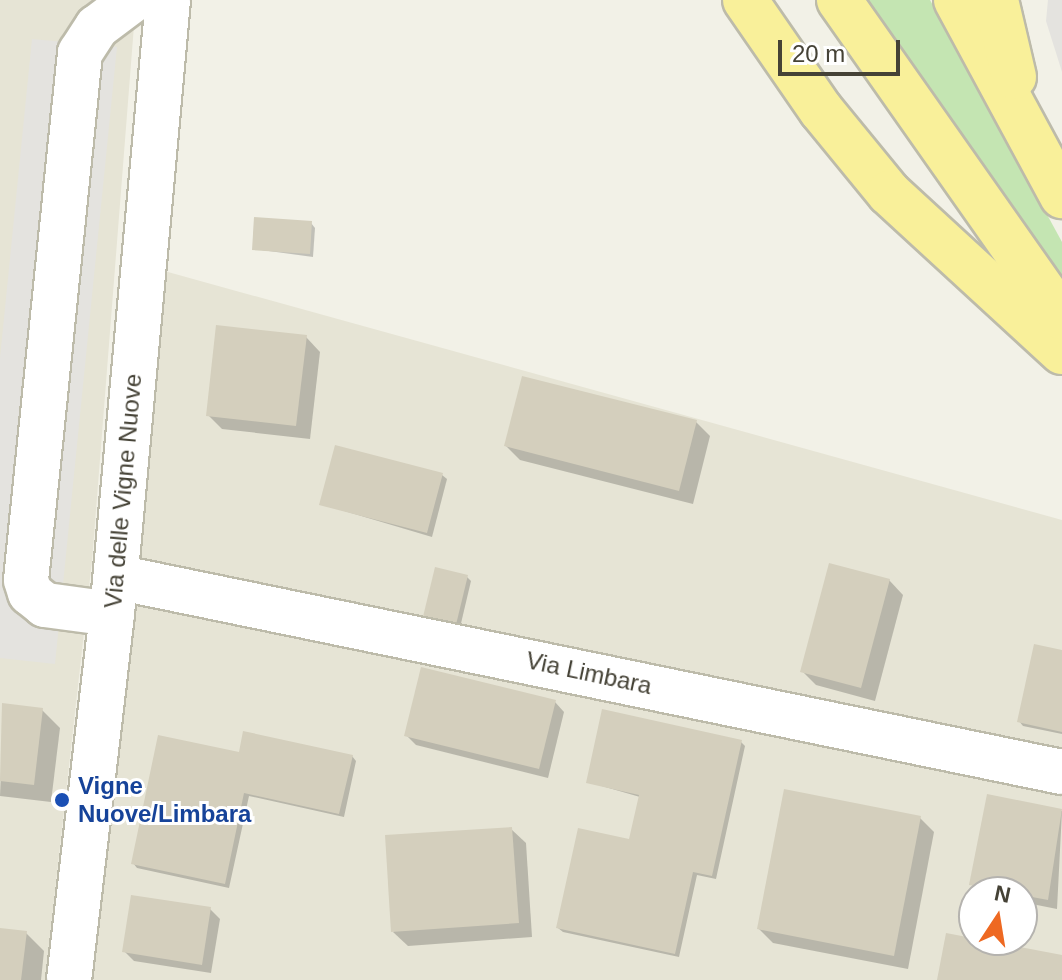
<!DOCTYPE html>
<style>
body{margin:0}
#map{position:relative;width:1062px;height:980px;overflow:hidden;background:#f2f1e7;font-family:Arial,sans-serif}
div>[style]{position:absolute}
.residential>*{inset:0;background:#e6e4d5}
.green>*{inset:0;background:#c4e5b2}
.parking>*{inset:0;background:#e4e3df}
.shadow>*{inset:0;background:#0003}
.building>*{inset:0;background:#d4cfbd}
.roads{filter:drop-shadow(2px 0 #bdbbaa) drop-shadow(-2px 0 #bdbbaa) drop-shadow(0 2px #bdbbaa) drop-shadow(0 -2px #bdbbaa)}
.minor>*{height:44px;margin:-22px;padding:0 22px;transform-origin:22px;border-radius:22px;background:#fff}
.major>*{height:44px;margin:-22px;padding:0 22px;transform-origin:22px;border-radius:22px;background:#f9f09a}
.dots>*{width:22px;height:22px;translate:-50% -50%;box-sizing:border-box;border:4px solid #fff;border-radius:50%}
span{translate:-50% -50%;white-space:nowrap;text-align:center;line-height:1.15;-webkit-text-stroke:6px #fff;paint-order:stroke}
.street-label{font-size:24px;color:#454236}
.transit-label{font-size:24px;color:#164399;font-weight:700}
.left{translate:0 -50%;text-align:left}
.north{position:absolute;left:958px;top:876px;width:80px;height:80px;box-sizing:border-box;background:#fff;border:2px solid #b5b3af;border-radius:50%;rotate:12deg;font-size:22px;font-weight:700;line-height:32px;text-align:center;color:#454236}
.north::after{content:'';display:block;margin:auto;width:28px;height:36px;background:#ee6922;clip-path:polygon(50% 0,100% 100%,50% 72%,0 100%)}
.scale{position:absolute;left:778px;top:40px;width:122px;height:36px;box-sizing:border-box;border:4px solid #454236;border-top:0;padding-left:10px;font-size:24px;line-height:28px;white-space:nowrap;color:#454236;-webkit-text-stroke:6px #fff;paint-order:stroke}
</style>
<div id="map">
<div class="residential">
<div style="clip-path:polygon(0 0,136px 0,92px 561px,45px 980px,0 980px)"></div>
<div style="clip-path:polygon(evenodd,150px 267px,1062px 520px,1062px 980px,73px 980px,150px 267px,974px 892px,1022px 892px,1022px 940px,974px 940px,974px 892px)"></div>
</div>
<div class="green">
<div style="clip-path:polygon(867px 0,930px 0,1062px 242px,1062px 279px)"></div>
</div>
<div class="parking">
<div style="clip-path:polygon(1048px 0,1062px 0,1062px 72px,1046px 21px)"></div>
<div style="clip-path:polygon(32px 39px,117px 47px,55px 664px,0 658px,0 358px)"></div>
</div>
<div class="shadow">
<div style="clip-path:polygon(311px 223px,315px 228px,313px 257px,254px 249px)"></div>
<div style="clip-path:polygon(306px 337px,320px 352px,310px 439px,222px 429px,208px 415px)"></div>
<div style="clip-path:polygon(696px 422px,710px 436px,693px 504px,520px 460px,506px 446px)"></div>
<div style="clip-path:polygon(442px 475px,447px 479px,432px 537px,321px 504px)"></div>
<div style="clip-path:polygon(467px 577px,471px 581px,458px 636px,428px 629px)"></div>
<div style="clip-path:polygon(889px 580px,903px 595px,875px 701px,816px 685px,802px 671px)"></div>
<div style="clip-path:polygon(1062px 652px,1062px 734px,1023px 726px,1019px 721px)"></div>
<div style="clip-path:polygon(555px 702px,564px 712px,548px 778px,416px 745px,406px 735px)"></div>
<div style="clip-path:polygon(4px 705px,42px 710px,60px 728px,51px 802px,0 796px)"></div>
<div style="clip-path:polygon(741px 742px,745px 746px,716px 879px,697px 875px,679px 957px,563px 932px,558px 928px,631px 842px,640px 797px,588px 782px)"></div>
<div style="clip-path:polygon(240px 754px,352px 756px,356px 761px,344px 817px,249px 796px,229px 888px,137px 868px,133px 863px)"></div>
<div style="clip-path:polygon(988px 796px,1062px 811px,1057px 909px,1022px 902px,1022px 892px,979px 892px,971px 884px)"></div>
<div style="clip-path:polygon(920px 818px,934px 832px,908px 969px,773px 943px,759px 929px)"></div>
<div style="clip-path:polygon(511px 829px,526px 843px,532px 937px,408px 946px,393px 932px)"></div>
<div style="clip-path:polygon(210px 909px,220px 919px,211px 973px,134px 961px,124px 951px)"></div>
<div style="clip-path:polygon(0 930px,26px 933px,44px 951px,41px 980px,0 980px)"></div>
</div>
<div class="building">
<div style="clip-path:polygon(254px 217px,312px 221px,310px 254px,252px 250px)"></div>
<div style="clip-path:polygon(216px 325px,307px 335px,296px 426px,206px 416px)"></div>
<div style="clip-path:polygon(522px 376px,697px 420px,679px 491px,504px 446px)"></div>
<div style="clip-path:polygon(335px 445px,443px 473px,427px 533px,319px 505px)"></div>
<div style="clip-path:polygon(829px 563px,890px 579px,861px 688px,800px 672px)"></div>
<div style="clip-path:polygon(435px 567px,468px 575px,454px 633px,421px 625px)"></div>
<div style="clip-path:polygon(1034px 644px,1062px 650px,1062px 732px,1017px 722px)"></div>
<div style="clip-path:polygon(421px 667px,556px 700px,539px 769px,404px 736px)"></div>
<div style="clip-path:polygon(2px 703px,43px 708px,34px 785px,0 781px)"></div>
<div style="clip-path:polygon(602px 709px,742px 740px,712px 876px,693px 872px,675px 954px,556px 928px,578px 828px,629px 839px,639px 795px,586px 783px)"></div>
<div style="clip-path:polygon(243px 731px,353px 755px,339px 814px,244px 793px,225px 884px,131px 864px,158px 735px,239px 752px)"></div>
<div style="clip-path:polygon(784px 789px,921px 816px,894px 956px,757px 929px)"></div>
<div style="clip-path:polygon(987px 794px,1062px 809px,1048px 900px,969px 885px)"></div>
<div style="clip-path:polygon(512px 827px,519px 923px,391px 932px,385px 835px)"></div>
<div style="clip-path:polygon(131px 895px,211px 907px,202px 965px,122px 952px)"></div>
<div style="clip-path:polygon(0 928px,27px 931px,21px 980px,0 980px)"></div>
<div style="clip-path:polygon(946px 933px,1062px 955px,1062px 980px,937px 980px)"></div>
</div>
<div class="roads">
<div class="minor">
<div style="left:116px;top:577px;width:966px;rotate:11.65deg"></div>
<div style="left:112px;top:614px;width:68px;rotate:-172.3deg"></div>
<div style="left:45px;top:605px;width:19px;rotate:-141deg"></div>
<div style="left:30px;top:593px;width:14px;rotate:-107deg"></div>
<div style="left:26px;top:580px;width:530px;rotate:-84.15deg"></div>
<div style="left:80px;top:53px;width:31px;rotate:-57deg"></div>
<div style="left:97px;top:27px;width:45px;rotate:-36.9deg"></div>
<div style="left:69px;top:980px;width:369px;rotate:-83.3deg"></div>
<div style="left:112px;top:614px;width:617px;rotate:-84.79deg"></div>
</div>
<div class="major">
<div style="left:745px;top:0;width:134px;rotate:55.4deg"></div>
<div style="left:821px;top:110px;width:107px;rotate:50.7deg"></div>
<div style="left:889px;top:193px;width:235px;rotate:42.6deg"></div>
<div style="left:839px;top:0;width:388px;rotate:54.9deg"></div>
<div style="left:956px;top:0;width:223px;rotate:61.6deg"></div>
<div style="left:996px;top:0;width:79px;rotate:76.8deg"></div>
</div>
</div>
<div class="dots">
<div style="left:62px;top:800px;background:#1a4fb4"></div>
</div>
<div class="street-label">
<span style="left:123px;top:491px;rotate:-85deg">Via delle Vigne Nuove</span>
<span style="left:589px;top:673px;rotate:12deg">Via Limbara</span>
</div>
<div class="transit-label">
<span class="left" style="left:78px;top:800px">Vigne<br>Nuove/Limbara</span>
</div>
<div class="north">N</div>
<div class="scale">20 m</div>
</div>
